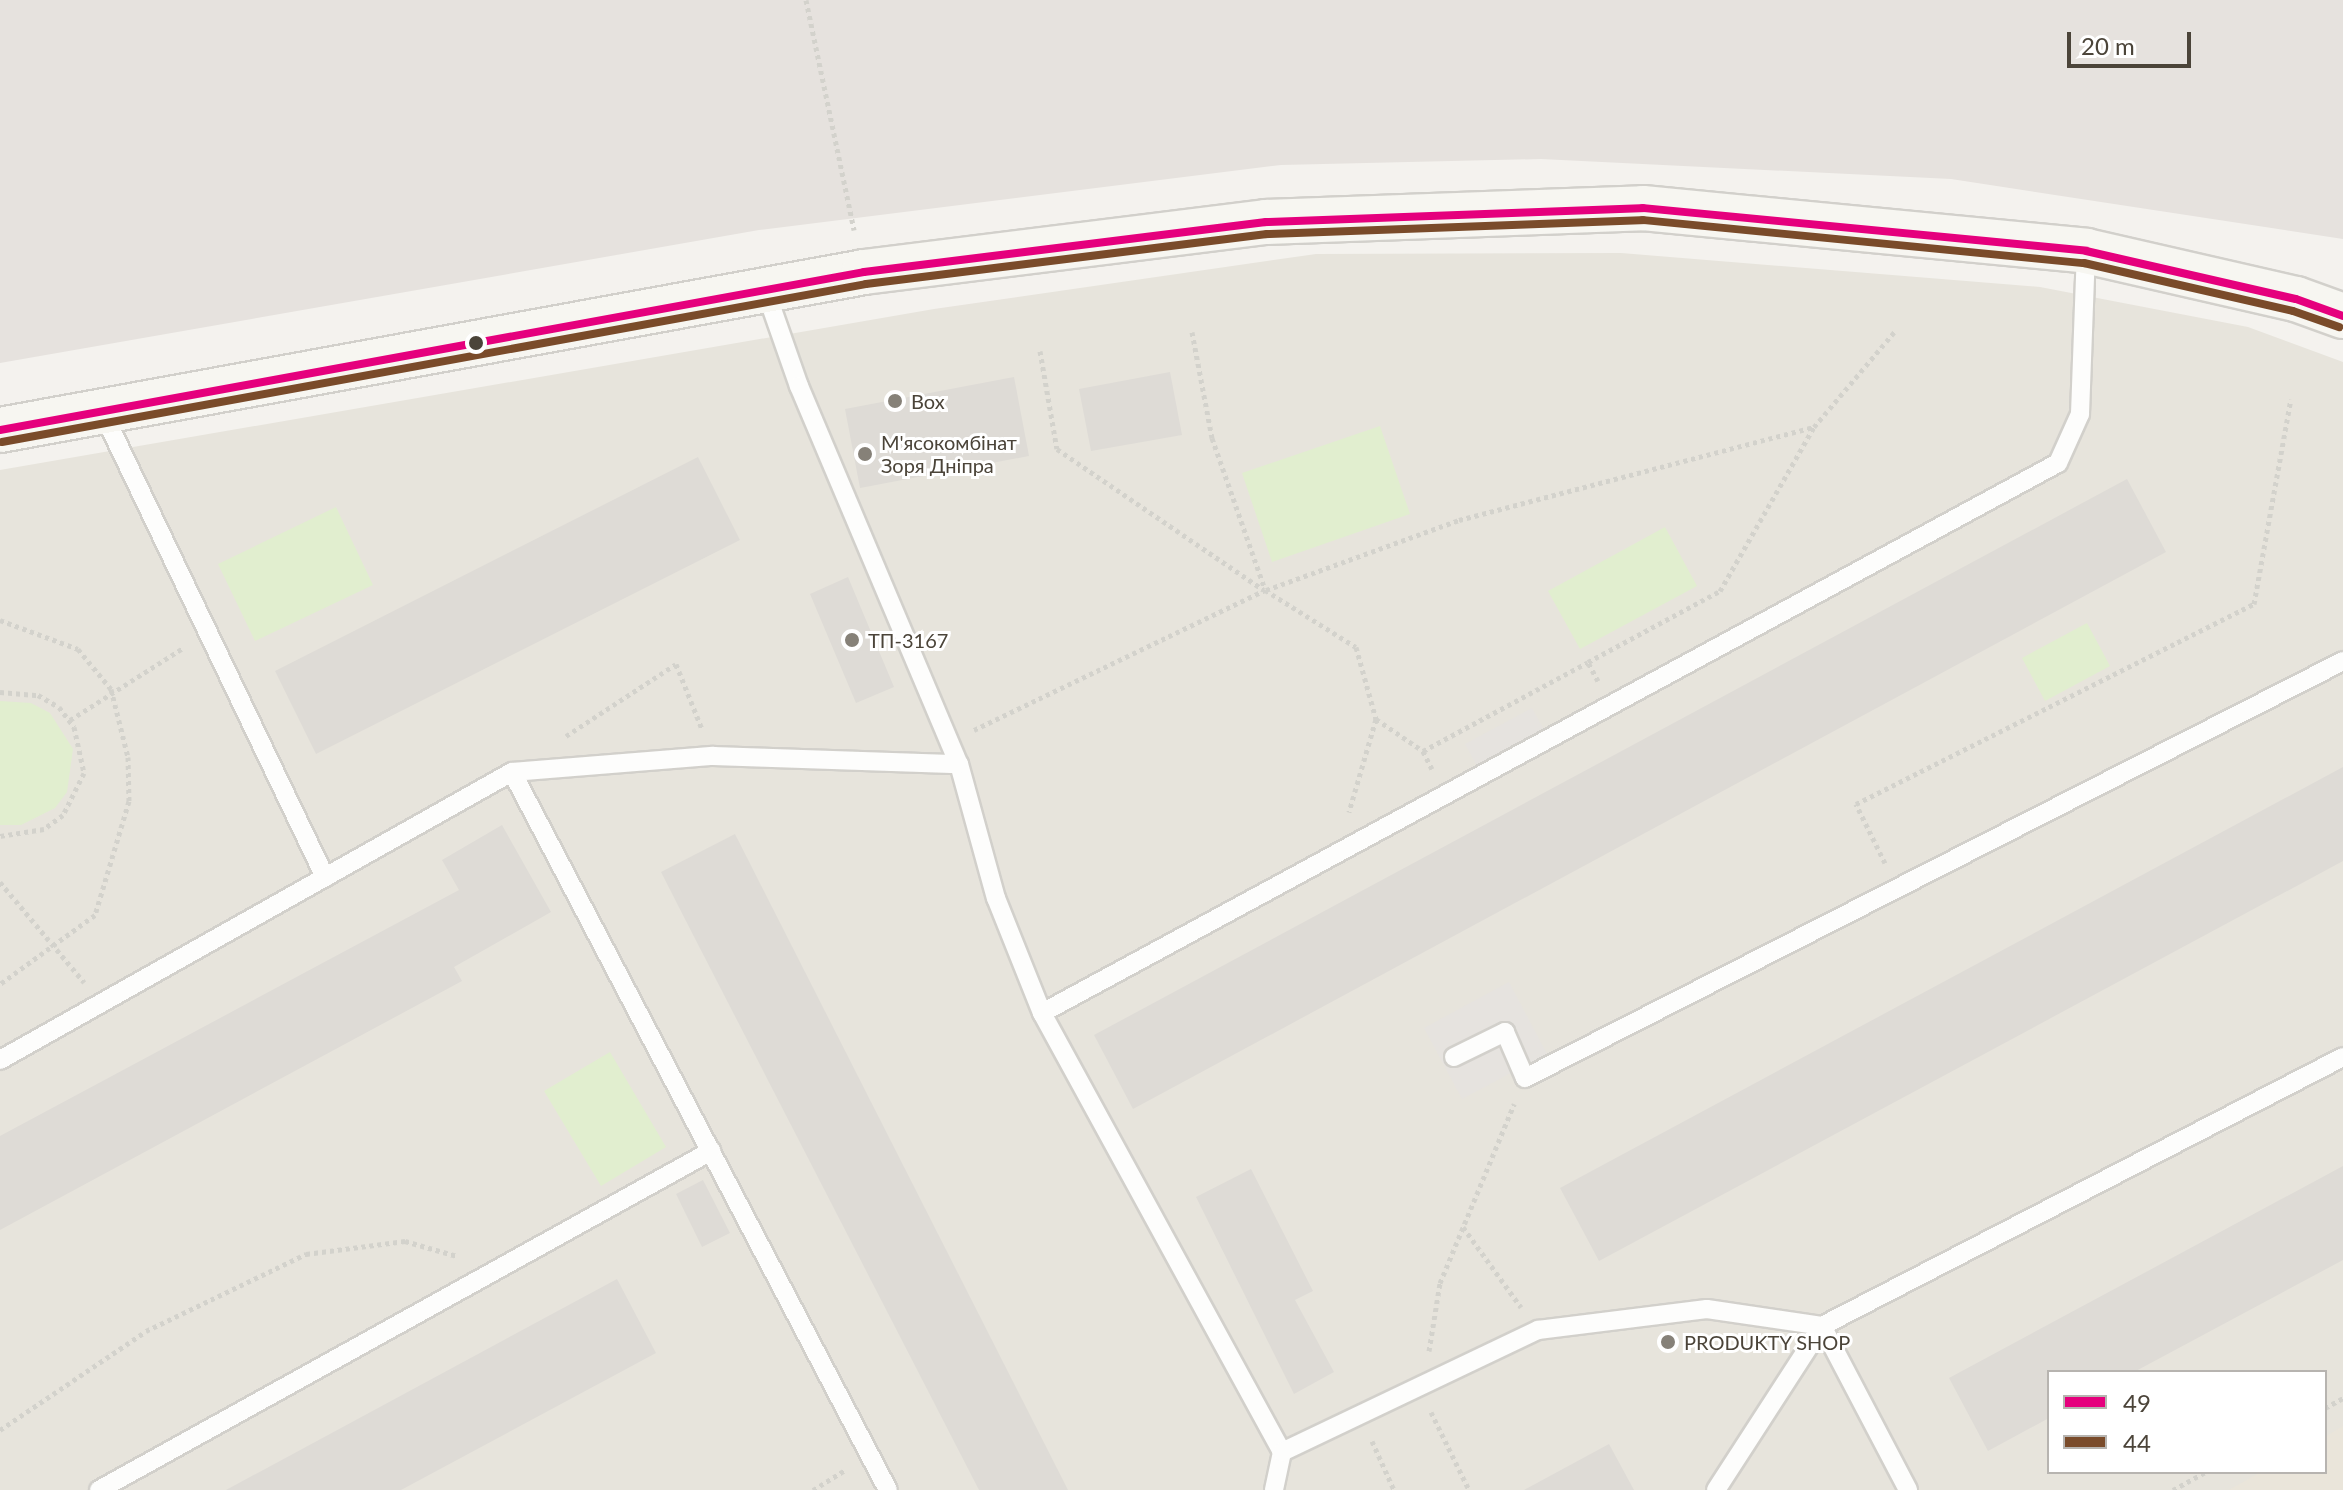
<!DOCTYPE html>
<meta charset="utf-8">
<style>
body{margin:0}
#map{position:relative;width:2343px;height:1490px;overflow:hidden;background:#f4f2ee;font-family:Lato,sans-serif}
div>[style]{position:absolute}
.residential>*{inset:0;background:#e7e4dc}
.industrial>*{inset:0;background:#e6e2de}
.education>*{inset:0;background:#eae5da}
.green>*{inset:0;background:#e1eecf}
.parking>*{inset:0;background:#e6e3df}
.building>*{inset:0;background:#dedbd6}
.path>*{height:5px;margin-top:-2.5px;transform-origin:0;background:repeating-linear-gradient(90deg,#d3d2cc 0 4px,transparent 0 8px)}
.roads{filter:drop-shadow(2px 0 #d2d0cb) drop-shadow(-2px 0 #d2d0cb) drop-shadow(0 2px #d2d0cb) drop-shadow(0 -2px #d2d0cb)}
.lane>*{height:18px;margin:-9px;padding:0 9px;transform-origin:9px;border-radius:9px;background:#fdfdfc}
.secondary>*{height:44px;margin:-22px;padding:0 22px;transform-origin:22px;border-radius:22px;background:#f7f6f1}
.bus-1>*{height:8px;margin:-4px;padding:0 4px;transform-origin:4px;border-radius:4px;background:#e5007d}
.bus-2>*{height:8px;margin:-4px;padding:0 4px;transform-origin:4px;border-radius:4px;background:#7a4b2a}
.dots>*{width:22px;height:22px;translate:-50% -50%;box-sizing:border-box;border:4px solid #fff;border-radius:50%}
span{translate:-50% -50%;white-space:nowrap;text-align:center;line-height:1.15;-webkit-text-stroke:6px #fff;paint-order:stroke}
.poi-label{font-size:20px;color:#4b4439}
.left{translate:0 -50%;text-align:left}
.legend{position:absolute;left:2047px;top:1370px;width:280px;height:104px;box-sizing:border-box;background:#fff;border:2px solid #b7b4b0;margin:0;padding:10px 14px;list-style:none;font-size:24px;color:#4b4439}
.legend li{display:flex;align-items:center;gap:16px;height:40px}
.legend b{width:40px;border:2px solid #b7b4b0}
.scale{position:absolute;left:2067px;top:32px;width:124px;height:36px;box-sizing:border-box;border:4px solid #4b4439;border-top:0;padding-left:10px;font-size:24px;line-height:28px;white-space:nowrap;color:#4b4439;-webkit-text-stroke:6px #fff;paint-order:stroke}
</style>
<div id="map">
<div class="residential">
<div style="clip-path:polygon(evenodd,1621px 253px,2040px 287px,2248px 327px,2343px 362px,2343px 1490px,0 1490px,0 470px,934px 309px,1316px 254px,1621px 253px,2049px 1372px,2325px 1372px,2325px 1472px,2049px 1472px,2049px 1372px)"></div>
</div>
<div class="industrial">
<div style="clip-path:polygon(0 0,2343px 0,2343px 239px,1951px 179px,1541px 159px,1281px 165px,759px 230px,0 363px)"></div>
</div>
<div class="education">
<div style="clip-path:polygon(2343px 1426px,2343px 1490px,2229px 1490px,2261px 1472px,2325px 1472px,2325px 1437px)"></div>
</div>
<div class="green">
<div style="clip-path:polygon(1380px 426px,1410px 514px,1272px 562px,1242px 473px)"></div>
<div style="clip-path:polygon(336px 507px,373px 585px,255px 641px,218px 564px)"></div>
<div style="clip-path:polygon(1665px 527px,1697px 586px,1580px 649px,1548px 591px)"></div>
<div style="clip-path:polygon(2087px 623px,2110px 666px,2045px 701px,2022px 658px)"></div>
<div style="clip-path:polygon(0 701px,31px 703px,50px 713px,73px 749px,67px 792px,55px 808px,21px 825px,0 825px)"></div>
<div style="clip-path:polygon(610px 1052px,666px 1147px,601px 1186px,544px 1091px)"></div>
</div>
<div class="parking">
<div style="clip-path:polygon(1532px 708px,1549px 739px,1482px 775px,1465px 744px)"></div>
<div style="clip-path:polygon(1509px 982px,1547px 1054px,1462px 1099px,1424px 1028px)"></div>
</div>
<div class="building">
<div style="clip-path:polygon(1170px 372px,1182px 435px,1091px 451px,1079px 389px)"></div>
<div style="clip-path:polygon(1014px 377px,1029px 456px,860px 488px,845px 409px)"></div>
<div style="clip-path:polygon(698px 457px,740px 540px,316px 754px,275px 671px)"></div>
<div style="clip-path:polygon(2127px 479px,2166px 552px,1133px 1109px,1094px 1035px)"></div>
<div style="clip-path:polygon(848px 577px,894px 687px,856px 703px,810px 594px)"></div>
<div style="clip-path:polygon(2343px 767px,2343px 861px,1599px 1261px,1560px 1188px)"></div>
<div style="clip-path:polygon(502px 825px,551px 912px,454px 967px,462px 981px,0 1230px,0 1136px,459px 890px,442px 860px)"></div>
<div style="clip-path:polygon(735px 834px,1068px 1490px,979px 1490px,688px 925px,661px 872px)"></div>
<div style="clip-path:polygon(2343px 1166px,2343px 1260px,2134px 1372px,2049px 1372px,2049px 1418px,1988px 1451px,1949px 1378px)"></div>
<div style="clip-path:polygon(1251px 1169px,1313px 1291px,1295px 1300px,1334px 1372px,1294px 1394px,1196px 1197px)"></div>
<div style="clip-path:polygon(703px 1180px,730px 1233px,702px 1247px,676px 1194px)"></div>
<div style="clip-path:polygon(617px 1279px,656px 1353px,401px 1490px,226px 1490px)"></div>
<div style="clip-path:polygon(1609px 1444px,1634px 1490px,1524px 1490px)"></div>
</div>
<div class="path">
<div style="left:806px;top:0;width:235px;rotate:78.2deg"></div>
<div style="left:1192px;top:332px;width:108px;rotate:79.3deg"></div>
<div style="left:1212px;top:438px;width:160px;rotate:70.7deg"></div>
<div style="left:1040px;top:351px;width:99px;rotate:80.2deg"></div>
<div style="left:1057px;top:449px;width:250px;rotate:34.3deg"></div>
<div style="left:1266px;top:590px;width:205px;rotate:-19.9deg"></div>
<div style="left:1459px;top:520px;width:367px;rotate:-14.7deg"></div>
<div style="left:0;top:620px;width:83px;rotate:20.4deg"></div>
<div style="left:78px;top:649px;width:52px;rotate:50.5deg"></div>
<div style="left:111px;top:689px;width:70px;rotate:76deg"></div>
<div style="left:128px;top:757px;width:44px;rotate:88.7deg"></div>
<div style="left:129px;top:801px;width:119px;rotate:106.6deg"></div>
<div style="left:95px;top:915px;width:117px;rotate:144deg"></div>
<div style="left:1598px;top:681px;width:21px;rotate:-118deg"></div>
<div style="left:1588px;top:662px;width:150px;rotate:-28.3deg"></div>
<div style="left:1720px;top:591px;width:189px;rotate:-60.2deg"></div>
<div style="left:1814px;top:427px;width:127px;rotate:-49.8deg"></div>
<div style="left:0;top:692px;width:38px;rotate:5deg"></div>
<div style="left:38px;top:695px;width:24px;rotate:30deg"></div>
<div style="left:59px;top:707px;width:25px;rotate:53deg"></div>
<div style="left:74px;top:727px;width:47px;rotate:77.7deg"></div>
<div style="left:84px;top:773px;width:47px;rotate:116.6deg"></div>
<div style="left:63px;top:815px;width:24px;rotate:144deg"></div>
<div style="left:44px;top:829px;width:45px;rotate:171deg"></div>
<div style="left:1376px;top:719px;width:57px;rotate:34.2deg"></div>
<div style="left:70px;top:720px;width:134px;rotate:-32.5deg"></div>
<div style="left:974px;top:730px;width:323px;rotate:-25.7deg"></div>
<div style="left:1265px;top:590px;width:107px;rotate:32.1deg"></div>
<div style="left:1356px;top:647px;width:75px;rotate:74.5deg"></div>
<div style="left:1376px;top:719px;width:97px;rotate:106.2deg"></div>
<div style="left:566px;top:736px;width:131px;rotate:-33.2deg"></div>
<div style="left:676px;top:664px;width:70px;rotate:68.2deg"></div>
<div style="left:1432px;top:769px;width:20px;rotate:-117deg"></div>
<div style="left:1423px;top:751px;width:187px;rotate:-28.3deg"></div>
<div style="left:1885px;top:863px;width:66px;rotate:-116.2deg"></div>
<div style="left:1856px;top:804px;width:445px;rotate:-26.7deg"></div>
<div style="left:2254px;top:604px;width:208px;rotate:-79.8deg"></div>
<div style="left:0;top:882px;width:131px;rotate:50deg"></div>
<div style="left:1463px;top:1227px;width:99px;rotate:54.1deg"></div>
<div style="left:1429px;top:1351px;width:69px;rotate:-80.8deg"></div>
<div style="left:1440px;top:1283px;width:194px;rotate:-67.5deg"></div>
<div style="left:2325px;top:1408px;width:21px;rotate:-29deg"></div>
<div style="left:1431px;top:1412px;width:87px;rotate:64deg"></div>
<div style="left:0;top:1430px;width:176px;rotate:-34.1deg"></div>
<div style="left:146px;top:1331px;width:178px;rotate:-25.7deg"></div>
<div style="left:306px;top:1254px;width:100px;rotate:-7.5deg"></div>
<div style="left:405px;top:1241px;width:54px;rotate:16.1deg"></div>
<div style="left:1372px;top:1441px;width:54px;rotate:65.8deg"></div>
<div style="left:813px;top:1490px;width:39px;rotate:-32deg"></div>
<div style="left:2173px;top:1490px;width:38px;rotate:-29deg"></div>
</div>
<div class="roads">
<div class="lane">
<div style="left:765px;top:289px;width:103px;rotate:70.7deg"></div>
<div style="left:799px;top:386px;width:410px;rotate:67.1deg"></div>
<div style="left:959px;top:764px;width:139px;rotate:74.6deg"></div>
<div style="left:996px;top:898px;width:124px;rotate:68.2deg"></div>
<div style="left:1042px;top:1013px;width:500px;rotate:61.33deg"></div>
<div style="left:1282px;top:1452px;width:39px;rotate:102deg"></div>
<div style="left:102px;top:411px;width:517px;rotate:64.43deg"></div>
<div style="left:512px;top:772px;width:810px;rotate:62.36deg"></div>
<div style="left:1042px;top:1013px;width:1155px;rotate:-28.43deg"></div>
<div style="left:2058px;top:463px;width:54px;rotate:-65.8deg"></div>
<div style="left:2080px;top:414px;width:163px;rotate:-87.9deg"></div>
<div style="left:1454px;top:1057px;width:57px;rotate:-26.1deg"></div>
<div style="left:1505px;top:1032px;width:50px;rotate:66.5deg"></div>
<div style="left:1525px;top:1078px;width:918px;rotate:-27.01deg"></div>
<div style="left:0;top:1060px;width:587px;rotate:-29.36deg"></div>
<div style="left:512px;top:772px;width:202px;rotate:-4.6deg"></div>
<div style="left:713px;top:756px;width:246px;rotate:1.9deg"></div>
<div style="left:1282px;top:1452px;width:284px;rotate:-25.5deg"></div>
<div style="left:1538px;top:1330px;width:170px;rotate:-7.1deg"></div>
<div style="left:1707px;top:1309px;width:116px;rotate:8.4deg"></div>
<div style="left:1822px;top:1326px;width:586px;rotate:-27.31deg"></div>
<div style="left:99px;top:1490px;width:700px;rotate:-28.98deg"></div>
<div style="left:1716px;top:1490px;width:195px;rotate:-57.1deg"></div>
<div style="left:1822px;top:1326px;width:185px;rotate:62.3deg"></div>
</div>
<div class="secondary">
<div style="left:0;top:430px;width:878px;rotate:-10.36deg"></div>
<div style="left:864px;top:272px;width:405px;rotate:-7.1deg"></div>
<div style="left:1266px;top:222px;width:377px;rotate:-2.1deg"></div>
<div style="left:1643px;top:208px;width:445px;rotate:5.5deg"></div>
<div style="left:2086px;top:251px;width:215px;rotate:12.9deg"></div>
<div style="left:2296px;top:299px;width:50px;rotate:19.9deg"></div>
</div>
</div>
<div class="bus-1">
<div style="left:0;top:430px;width:878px;rotate:-10.36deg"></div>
<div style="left:864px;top:272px;width:405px;rotate:-7.1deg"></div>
<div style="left:1266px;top:222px;width:377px;rotate:-2.1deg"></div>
<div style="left:1643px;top:208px;width:445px;rotate:5.5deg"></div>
<div style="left:2086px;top:251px;width:215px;rotate:12.9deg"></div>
<div style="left:2296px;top:299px;width:50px;rotate:19.9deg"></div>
</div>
<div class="bus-2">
<div style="left:2px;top:442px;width:878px;rotate:-10.36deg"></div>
<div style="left:866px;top:284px;width:404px;rotate:-7.1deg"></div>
<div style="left:1267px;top:234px;width:376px;rotate:-2.1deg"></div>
<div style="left:1643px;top:220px;width:443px;rotate:5.6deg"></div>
<div style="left:2084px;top:263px;width:214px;rotate:12.9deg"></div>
<div style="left:2293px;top:311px;width:49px;rotate:19.2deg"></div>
</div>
<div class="dots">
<div style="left:476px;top:343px;background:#4b4439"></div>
<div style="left:895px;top:401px;background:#868178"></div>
<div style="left:865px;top:454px;background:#868178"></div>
<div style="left:852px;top:640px;background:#868178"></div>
<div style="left:1668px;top:1342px;background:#868178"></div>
</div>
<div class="poi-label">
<span class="left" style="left:911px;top:401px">Box</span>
<span class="left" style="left:881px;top:454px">М'ясокомбінат<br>Зоря Дніпра</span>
<span class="left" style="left:868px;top:640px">ТП-3167</span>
<span class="left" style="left:1684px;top:1342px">PRODUKTY SHOP</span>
</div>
<ul class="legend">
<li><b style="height:10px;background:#e5007d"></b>49</li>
<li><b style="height:10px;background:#7a4b2a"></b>44</li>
</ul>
<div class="scale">20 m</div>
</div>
